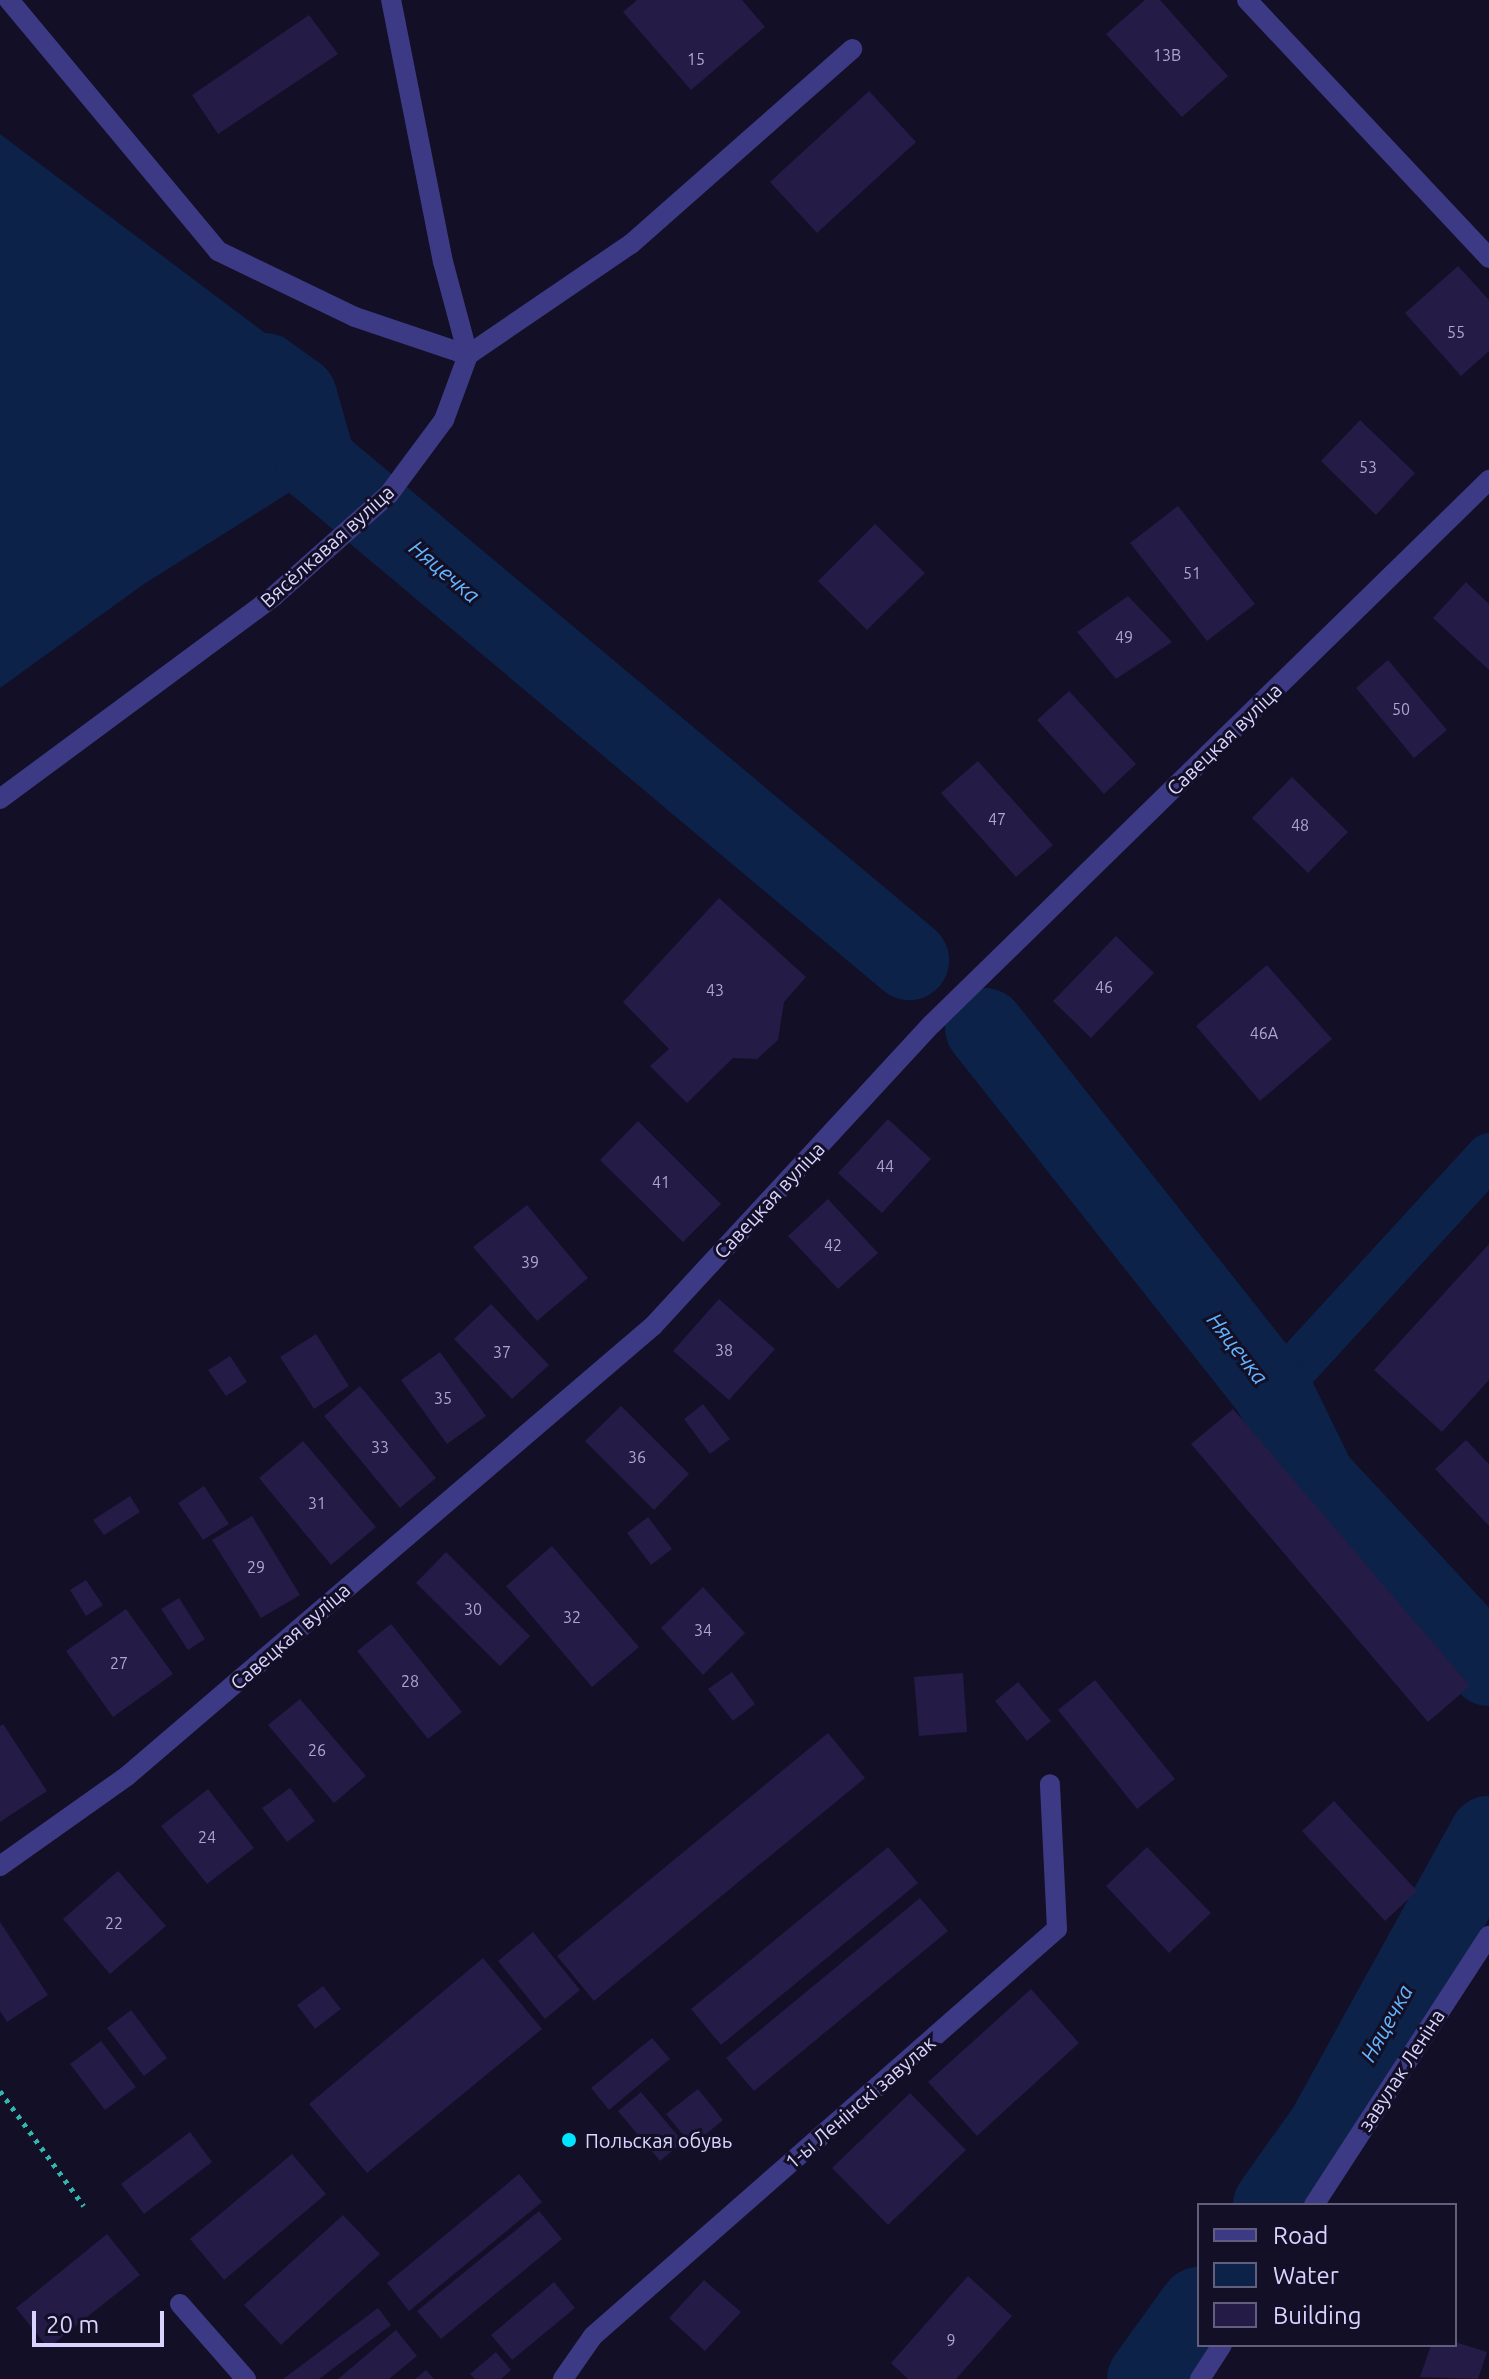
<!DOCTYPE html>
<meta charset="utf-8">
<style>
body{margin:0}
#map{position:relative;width:1489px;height:2379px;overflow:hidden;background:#130f26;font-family:Ubuntu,sans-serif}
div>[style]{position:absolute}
.water>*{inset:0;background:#0c2248}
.canal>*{height:46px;margin:-23px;padding:0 23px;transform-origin:23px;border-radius:23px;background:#0c2248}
.river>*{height:80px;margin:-40px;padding:0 40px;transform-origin:40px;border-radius:40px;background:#0c2248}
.building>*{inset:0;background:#241b47}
.path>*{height:5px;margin-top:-2.5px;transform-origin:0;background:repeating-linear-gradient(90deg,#2fb8b0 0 4px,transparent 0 10px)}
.service>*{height:20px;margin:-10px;padding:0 10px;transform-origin:10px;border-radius:10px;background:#3d3a85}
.minor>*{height:20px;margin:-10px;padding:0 10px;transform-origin:10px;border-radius:10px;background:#3d3a85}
.tertiary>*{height:20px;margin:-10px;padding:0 10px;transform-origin:10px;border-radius:10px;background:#3d3a85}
.dots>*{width:22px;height:22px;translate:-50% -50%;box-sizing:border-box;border:4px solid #130f26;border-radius:50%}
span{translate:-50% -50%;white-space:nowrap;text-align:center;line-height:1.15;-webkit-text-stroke:6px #130f26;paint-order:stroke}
.number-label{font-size:16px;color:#aca6d1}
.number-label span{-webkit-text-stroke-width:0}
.street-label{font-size:20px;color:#d9d4ff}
.poi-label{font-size:20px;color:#d9d4ff}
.left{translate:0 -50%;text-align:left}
.water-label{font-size:22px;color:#62b6ff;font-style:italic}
.legend{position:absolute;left:1197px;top:2203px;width:260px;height:144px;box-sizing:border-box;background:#130f26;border:2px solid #625e7d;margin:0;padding:10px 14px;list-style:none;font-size:24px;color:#d9d4ff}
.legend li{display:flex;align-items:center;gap:16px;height:40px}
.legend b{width:40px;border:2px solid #625e7d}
.scale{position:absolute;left:32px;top:2311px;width:132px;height:36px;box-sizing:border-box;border:4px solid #d9d4ff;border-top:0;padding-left:10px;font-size:24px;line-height:28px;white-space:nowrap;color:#d9d4ff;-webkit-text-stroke:6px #130f26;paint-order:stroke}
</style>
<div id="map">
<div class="water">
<div style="clip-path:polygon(0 134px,329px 381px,314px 477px,144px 584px,0 688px)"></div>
</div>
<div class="canal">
<div style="left:1273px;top:1392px;width:320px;rotate:-47.5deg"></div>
</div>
<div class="river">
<div style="left:265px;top:373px;width:39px;rotate:36deg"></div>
<div style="left:297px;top:396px;width:70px;rotate:74.2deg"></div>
<div style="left:316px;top:463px;width:774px;rotate:39.97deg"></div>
<div style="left:985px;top:1028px;width:464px;rotate:51.6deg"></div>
<div style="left:1273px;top:1392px;width:98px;rotate:64deg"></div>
<div style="left:1316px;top:1480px;width:254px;rotate:47.1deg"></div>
<div style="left:1273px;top:2205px;width:93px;rotate:-54.6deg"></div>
<div style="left:1327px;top:2129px;width:335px;rotate:-61.1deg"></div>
<div style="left:1147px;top:2379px;width:89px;rotate:-54.2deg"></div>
</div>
<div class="building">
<div style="clip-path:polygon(637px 0,742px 0,765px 27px,691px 90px,623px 12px)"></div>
<div style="clip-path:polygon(1145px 0,1160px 0,1228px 76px,1182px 117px,1106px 34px)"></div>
<div style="clip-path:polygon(309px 15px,338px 54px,218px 134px,192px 95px)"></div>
<div style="clip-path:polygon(869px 91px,916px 142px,817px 233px,770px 182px)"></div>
<div style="clip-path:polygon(1458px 266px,1489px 300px,1489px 351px,1461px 376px,1405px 313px)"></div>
<div style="clip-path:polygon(1360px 420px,1415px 473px,1376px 515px,1321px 461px)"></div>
<div style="clip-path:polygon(1178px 506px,1255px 604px,1207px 641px,1130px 543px)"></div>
<div style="clip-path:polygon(875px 524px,925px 573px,867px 630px,818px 581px)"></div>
<div style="clip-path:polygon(1466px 582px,1489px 604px,1489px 670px,1433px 618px)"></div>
<div style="clip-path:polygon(1128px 596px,1172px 642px,1116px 679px,1077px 632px)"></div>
<div style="clip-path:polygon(1388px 660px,1447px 730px,1414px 758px,1356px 688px)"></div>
<div style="clip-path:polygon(1069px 691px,1136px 764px,1104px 794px,1037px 720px)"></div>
<div style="clip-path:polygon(978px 761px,1053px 845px,1016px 877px,941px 793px)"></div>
<div style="clip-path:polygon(1292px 777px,1348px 832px,1308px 873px,1252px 818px)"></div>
<div style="clip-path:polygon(719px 898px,806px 977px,784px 1002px,778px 1040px,757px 1059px,733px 1058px,687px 1103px,650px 1066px,669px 1049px,623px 1002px)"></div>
<div style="clip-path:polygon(1116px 936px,1154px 973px,1091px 1038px,1053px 1001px)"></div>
<div style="clip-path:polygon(1267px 965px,1332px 1039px,1260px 1101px,1196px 1026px)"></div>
<div style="clip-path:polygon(888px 1119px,931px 1159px,882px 1213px,838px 1173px)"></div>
<div style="clip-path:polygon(638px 1121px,721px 1204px,683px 1242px,600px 1160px)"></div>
<div style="clip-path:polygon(828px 1199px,878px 1253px,838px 1289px,788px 1236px)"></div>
<div style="clip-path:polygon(527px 1205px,588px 1278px,537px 1321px,473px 1247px)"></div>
<div style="clip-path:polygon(1489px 1244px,1489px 1380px,1442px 1432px,1374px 1370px)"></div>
<div style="clip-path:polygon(719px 1299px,775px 1349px,729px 1400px,673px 1351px)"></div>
<div style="clip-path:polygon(491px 1304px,549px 1365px,512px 1399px,454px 1339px)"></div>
<div style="clip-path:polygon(316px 1334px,349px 1386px,314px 1409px,280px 1357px)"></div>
<div style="clip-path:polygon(440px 1352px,486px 1416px,447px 1444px,401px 1380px)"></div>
<div style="clip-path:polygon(230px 1356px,247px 1382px,226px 1396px,208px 1370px)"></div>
<div style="clip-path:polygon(360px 1386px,436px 1478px,400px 1508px,324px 1416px)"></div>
<div style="clip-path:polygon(703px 1404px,730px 1439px,710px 1454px,684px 1419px)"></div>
<div style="clip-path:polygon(621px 1406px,689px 1474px,654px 1510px,585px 1441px)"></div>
<div style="clip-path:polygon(1233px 1409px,1470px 1686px,1428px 1722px,1191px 1444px)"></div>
<div style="clip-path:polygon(1466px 1440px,1489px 1464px,1489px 1526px,1435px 1469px)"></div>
<div style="clip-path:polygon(303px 1441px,376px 1527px,331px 1565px,259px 1478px)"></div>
<div style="clip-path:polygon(204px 1486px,229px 1524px,203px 1540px,178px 1503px)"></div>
<div style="clip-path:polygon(130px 1496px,140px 1512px,104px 1535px,93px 1520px)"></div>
<div style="clip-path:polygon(252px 1516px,300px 1595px,261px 1618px,212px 1540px)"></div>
<div style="clip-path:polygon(648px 1517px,672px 1549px,651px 1565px,627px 1533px)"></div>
<div style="clip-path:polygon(552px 1546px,639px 1647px,592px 1687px,506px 1586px)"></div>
<div style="clip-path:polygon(446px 1552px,530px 1636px,500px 1666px,416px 1583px)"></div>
<div style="clip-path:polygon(86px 1580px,103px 1605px,86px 1616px,70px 1590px)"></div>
<div style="clip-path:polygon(703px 1587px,745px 1633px,703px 1675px,661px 1628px)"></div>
<div style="clip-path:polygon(179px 1598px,205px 1639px,188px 1650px,161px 1609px)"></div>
<div style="clip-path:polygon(126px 1609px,173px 1674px,113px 1717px,66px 1651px)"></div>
<div style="clip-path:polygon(391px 1624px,462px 1712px,428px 1739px,357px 1651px)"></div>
<div style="clip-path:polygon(732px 1672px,755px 1704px,733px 1721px,708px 1689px)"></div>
<div style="clip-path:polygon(963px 1673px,967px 1732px,919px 1736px,914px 1677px)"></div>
<div style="clip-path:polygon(1095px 1680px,1175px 1779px,1137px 1809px,1058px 1710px)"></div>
<div style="clip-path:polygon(1018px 1682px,1051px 1721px,1027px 1741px,995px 1701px)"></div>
<div style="clip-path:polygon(300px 1699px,366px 1776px,334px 1803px,268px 1725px)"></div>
<div style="clip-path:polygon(3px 1724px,47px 1791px,0 1822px,0 1726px)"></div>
<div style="clip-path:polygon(828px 1733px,865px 1778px,594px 2001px,557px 1956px)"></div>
<div style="clip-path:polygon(290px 1788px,315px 1821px,287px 1842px,262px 1808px)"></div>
<div style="clip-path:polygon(208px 1789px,254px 1848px,207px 1884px,161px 1826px)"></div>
<div style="clip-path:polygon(1334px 1801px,1417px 1891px,1385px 1921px,1302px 1831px)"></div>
<div style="clip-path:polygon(888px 1847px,918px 1883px,721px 2045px,691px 2009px)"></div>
<div style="clip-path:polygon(1147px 1847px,1211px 1913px,1169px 1953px,1106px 1886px)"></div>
<div style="clip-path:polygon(118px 1871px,166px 1926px,110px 1974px,63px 1919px)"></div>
<div style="clip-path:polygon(920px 1898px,948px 1931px,754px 2091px,726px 2058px)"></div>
<div style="clip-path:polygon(0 1922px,48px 1995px,7px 2022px,0 2011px)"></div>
<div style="clip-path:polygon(533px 1932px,580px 1990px,545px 2019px,498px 1961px)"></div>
<div style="clip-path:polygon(483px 1958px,542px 2029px,367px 2173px,309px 2104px)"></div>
<div style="clip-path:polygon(323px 1986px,341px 2009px,315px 2029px,297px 2005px)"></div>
<div style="clip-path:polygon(1031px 1989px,1079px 2043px,977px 2136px,928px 2082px)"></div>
<div style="clip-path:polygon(131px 2010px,167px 2058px,144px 2076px,107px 2028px)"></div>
<div style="clip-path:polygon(652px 2038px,670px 2059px,609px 2110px,591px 2088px)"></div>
<div style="clip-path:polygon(101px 2041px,136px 2087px,105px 2110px,70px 2064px)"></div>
<div style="clip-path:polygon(698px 2089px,723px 2120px,692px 2146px,666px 2114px)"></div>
<div style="clip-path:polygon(641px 2092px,683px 2142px,660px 2161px,618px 2111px)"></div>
<div style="clip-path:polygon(910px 2093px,966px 2150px,888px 2225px,832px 2168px)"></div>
<div style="clip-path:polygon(190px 2132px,212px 2162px,144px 2214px,121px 2184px)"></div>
<div style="clip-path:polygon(292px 2154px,326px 2194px,224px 2280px,190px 2239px)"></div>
<div style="clip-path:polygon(519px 2174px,542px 2202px,409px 2311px,387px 2283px)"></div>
<div style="clip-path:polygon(539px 2211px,562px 2239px,441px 2339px,417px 2311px)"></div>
<div style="clip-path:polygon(343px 2215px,380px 2254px,281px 2345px,244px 2305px)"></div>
<div style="clip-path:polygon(107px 2234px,140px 2275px,48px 2348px,16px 2308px)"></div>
<div style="clip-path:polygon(968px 2276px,1012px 2316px,956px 2379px,908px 2379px,891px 2363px)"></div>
<div style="clip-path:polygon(704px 2280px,741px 2312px,705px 2351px,669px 2318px)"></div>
<div style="clip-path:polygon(554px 2282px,575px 2308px,512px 2360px,491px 2335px)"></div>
<div style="clip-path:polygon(378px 2308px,391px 2325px,319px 2379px,283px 2379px)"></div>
<div style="clip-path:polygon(396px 2330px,417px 2356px,389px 2379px,338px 2379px)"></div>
<div style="clip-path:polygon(1455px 2342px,1487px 2352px,1478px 2379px,1420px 2377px,1431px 2345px,1455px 2345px)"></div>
<div style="clip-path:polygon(496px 2352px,511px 2370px,501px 2379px,475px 2379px,470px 2374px)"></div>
<div style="clip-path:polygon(426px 2370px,434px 2379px,415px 2379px)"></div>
</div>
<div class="path">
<div style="left:0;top:2091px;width:142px;rotate:53.9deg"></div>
</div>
<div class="service">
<div style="left:9px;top:0;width:327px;rotate:50.2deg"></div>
<div style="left:218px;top:251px;width:152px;rotate:25.7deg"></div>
<div style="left:355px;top:317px;width:119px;rotate:18.6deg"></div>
<div style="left:468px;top:355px;width:197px;rotate:-34.3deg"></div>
<div style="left:631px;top:244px;width:295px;rotate:-41.4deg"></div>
<div style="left:1247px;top:0;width:354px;rotate:46.8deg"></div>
<div style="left:180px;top:2304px;width:100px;rotate:48.7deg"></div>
</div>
<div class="minor">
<div style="left:0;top:799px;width:341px;rotate:-36.5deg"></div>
<div style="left:274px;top:596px;width:154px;rotate:-41.6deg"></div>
<div style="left:389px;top:494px;width:92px;rotate:-53.4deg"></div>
<div style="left:444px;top:420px;width:69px;rotate:-69.7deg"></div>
<div style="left:468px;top:355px;width:96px;rotate:-105deg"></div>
<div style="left:443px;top:262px;width:267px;rotate:-101.2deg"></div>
<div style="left:1314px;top:2205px;width:321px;rotate:-57deg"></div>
<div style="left:563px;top:2379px;width:52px;rotate:-55.1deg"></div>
<div style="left:593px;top:2336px;width:617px;rotate:-41.26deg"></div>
<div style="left:1057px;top:1929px;width:145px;rotate:-92.8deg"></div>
<div style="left:1200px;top:2379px;width:40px;rotate:-57.1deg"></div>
</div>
<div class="tertiary">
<div style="left:0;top:1866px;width:156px;rotate:-35.3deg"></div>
<div style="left:127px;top:1776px;width:692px;rotate:-40.55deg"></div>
<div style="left:653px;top:1326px;width:411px;rotate:-47.3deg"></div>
<div style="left:932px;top:1024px;width:779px;rotate:-44.32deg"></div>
</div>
<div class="dots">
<div style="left:569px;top:2140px;background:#00e5ff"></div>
</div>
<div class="number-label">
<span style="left:1167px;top:55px">13В</span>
<span style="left:696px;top:59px">15</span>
<span style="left:1456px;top:332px">55</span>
<span style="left:1368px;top:467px">53</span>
<span style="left:1192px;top:573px">51</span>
<span style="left:1124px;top:637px">49</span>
<span style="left:1401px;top:709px">50</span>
<span style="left:997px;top:819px">47</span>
<span style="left:1300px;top:825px">48</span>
<span style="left:1104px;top:987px">46</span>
<span style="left:715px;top:990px">43</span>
<span style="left:1264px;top:1033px">46А</span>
<span style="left:885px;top:1166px">44</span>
<span style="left:661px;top:1182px">41</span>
<span style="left:833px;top:1245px">42</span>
<span style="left:530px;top:1262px">39</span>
<span style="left:724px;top:1350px">38</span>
<span style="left:502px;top:1352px">37</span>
<span style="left:443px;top:1398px">35</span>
<span style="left:380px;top:1447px">33</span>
<span style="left:637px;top:1457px">36</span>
<span style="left:317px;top:1503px">31</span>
<span style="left:256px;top:1567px">29</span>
<span style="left:473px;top:1609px">30</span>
<span style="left:572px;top:1617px">32</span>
<span style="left:703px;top:1630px">34</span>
<span style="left:119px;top:1663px">27</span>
<span style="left:410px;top:1681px">28</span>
<span style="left:317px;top:1750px">26</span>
<span style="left:207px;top:1837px">24</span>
<span style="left:114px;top:1923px">22</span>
<span style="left:951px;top:2340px">9</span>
</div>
<div class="street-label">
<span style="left:327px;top:546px;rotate:-42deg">Вясёлкавая вуліца</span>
<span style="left:1224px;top:739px;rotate:-44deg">Савецкая вуліца</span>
<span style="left:769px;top:1200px;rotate:-47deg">Савецкая вуліца</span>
<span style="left:290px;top:1636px;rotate:-41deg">Савецкая вуліца</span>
<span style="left:1401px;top:2070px;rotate:-57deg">завулак Леніна</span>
<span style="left:860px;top:2102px;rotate:-41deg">1-ы Ленінскі завулак</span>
</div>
<div class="poi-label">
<span class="left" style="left:585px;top:2140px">Польская обувь</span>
</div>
<div class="water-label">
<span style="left:445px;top:571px;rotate:40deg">Няцечка</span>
<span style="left:1238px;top:1348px;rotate:52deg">Няцечка</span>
<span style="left:1386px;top:2023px;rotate:-61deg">Няцечка</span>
</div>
<ul class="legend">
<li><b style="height:10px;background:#3d3a85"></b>Road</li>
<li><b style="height:22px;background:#0c2248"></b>Water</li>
<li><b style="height:22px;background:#241b47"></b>Building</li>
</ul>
<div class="scale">20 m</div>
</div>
